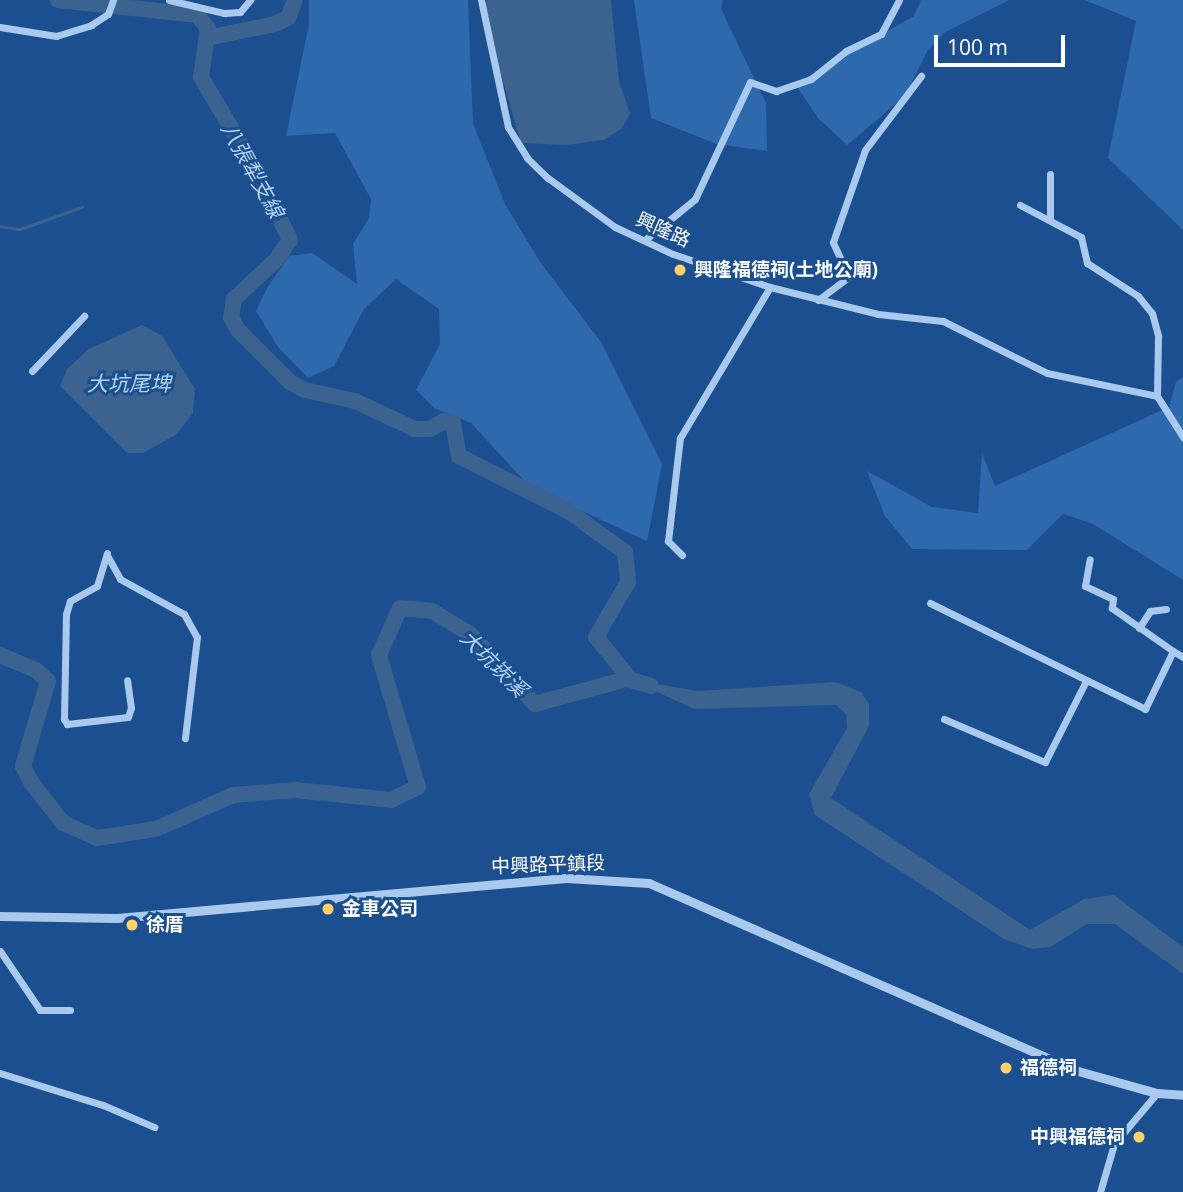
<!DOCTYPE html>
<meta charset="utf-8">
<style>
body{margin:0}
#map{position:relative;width:1183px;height:1192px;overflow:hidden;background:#1b4f8f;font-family:"Open Sans","Noto Sans TC",sans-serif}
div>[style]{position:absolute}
.green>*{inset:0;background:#2e69ad}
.water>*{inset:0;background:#3c6290}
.stream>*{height:2.5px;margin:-1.25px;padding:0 1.25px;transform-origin:1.25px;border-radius:1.25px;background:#3c6290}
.river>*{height:16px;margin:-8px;padding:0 8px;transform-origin:8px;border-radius:8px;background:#3c6290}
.minor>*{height:7px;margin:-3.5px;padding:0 3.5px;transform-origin:3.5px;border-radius:3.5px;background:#a9c9ee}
.tertiary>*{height:9px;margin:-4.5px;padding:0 4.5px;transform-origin:4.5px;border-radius:4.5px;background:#a9c9ee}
.dots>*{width:19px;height:19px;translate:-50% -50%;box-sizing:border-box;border:4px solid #1b4f8f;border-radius:50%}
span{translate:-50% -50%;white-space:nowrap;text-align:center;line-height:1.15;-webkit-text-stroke:6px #1b4f8f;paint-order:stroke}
.street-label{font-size:19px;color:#fff}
.poi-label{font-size:19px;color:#fff;font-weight:700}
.left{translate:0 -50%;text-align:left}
.right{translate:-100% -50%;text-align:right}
.water-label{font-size:21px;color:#b5d3f5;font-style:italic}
.scale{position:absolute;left:934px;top:35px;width:131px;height:32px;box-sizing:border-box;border:4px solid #fff;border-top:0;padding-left:9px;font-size:21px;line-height:24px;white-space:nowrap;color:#fff;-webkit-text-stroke:5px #1b4f8f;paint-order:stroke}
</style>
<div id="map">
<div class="green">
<div style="clip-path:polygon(309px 0,468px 0,473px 124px,505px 204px,540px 262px,601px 342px,662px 464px,647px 541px,530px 487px,471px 423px,434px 408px,416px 390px,440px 344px,439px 309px,396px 279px,364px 309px,334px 366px,308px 378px,278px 347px,256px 311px,267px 288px,289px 256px,312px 253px,357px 284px,353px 244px,369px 218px,371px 199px,335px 133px,286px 136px,309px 24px)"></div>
<div style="clip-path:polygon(634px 0,723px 0,721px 9px,766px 103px,767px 151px,717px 144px,651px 118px)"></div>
<div style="clip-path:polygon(921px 0,1009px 0,945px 32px,928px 50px,904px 97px,847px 145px,819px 119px,795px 84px,914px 16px)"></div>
<div style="clip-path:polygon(1085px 0,1183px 0,1183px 230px,1108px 158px,1136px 21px)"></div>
<div style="clip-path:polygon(1183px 377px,1183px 580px,1093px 524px,1063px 514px,1027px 550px,912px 549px,885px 516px,867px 471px,932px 507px,978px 513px,982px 453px,995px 486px,1169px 407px,1176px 382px)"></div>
</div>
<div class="water">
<div style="clip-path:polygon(487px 0,611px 0,619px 82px,630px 113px,622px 128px,604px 140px,566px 145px,521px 143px,483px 13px)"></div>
<div style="clip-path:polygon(142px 325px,162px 336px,195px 389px,193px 413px,177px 434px,143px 453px,127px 453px,60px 386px,67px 369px,89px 349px)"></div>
<div style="clip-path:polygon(631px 680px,698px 691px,835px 682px,861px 692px,869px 704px,869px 726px,831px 798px,1030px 930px,1084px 899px,1114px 895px,1183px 947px,1183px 974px,1115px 924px,1087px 924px,1050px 947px,1032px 949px,1004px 939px,815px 815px,809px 794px,847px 728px,846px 714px,836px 705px,694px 709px)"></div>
</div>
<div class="stream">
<div style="left:0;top:226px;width:20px;rotate:9deg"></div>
<div style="left:20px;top:229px;width:66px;rotate:-19.5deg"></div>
</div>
<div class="river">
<div style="left:58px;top:0;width:140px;rotate:6.2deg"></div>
<div style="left:197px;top:15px;width:17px;rotate:50deg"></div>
<div style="left:208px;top:28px;width:49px;rotate:98.1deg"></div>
<div style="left:201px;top:77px;width:110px;rotate:59.5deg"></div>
<div style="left:257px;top:172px;width:76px;rotate:64.1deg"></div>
<div style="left:290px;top:240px;width:24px;rotate:125deg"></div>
<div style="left:276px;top:260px;width:57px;rotate:137.1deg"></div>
<div style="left:234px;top:299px;width:18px;rotate:99deg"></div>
<div style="left:231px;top:317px;width:15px;rotate:62deg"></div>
<div style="left:238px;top:330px;width:74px;rotate:45deg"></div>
<div style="left:290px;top:382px;width:17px;rotate:28deg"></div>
<div style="left:305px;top:390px;width:51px;rotate:12.4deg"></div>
<div style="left:355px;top:401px;width:66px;rotate:25deg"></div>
<div style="left:415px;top:429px;width:15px"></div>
<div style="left:430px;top:429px;width:16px;rotate:-30deg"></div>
<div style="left:444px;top:421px;width:9px;rotate:13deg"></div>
<div style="left:453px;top:423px;width:34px;rotate:80deg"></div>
<div style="left:459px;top:456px;width:122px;rotate:26.8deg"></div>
<div style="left:568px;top:511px;width:70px;rotate:35.7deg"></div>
<div style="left:625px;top:552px;width:30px;rotate:84deg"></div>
<div style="left:628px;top:582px;width:64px;rotate:120.2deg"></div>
<div style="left:596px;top:637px;width:55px;rotate:50.9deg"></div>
<div style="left:207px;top:38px;width:69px;rotate:-11.6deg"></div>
<div style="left:275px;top:24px;width:14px;rotate:-25deg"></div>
<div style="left:288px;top:18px;width:19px;rotate:-69deg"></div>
<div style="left:0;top:655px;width:39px;rotate:23deg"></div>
<div style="left:36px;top:670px;width:16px;rotate:43deg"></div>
<div style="left:48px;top:681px;width:89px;rotate:106.4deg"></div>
<div style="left:23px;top:766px;width:18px;rotate:63deg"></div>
<div style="left:31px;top:782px;width:52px;rotate:52deg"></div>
<div style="left:63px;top:823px;width:37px;rotate:24deg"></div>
<div style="left:97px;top:838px;width:60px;rotate:-8.7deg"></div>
<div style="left:156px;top:829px;width:84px;rotate:-23.8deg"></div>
<div style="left:233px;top:795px;width:63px;rotate:-4.5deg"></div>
<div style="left:296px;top:790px;width:96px;rotate:6deg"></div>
<div style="left:391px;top:800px;width:30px;rotate:-26deg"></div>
<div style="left:418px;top:787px;width:138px;rotate:-106.5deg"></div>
<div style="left:379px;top:655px;width:51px;rotate:-65.9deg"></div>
<div style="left:400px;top:608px;width:32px;rotate:5deg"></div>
<div style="left:432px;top:611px;width:44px;rotate:31.2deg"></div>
<div style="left:470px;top:634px;width:96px;rotate:47.1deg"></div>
<div style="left:535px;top:704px;width:95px;rotate:-15.2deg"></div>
<div style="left:627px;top:679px;width:25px;rotate:16deg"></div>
</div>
<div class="minor">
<div style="left:169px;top:0;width:57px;rotate:13.3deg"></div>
<div style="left:224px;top:13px;width:16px;rotate:-4deg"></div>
<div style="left:240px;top:12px;width:16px;rotate:-50deg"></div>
<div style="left:481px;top:0;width:130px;rotate:78deg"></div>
<div style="left:508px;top:127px;width:36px;rotate:58deg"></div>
<div style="left:527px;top:158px;width:29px;rotate:44deg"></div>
<div style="left:548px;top:178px;width:83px;rotate:36.2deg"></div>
<div style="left:615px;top:227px;width:64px;rotate:25deg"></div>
<div style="left:673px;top:254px;width:102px;rotate:18.8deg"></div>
<div style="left:770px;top:287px;width:111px;rotate:14deg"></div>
<div style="left:878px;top:314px;width:65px;rotate:6.1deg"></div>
<div style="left:943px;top:321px;width:116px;rotate:26.6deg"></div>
<div style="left:1047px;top:373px;width:112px;rotate:11.8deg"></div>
<div style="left:1157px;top:396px;width:49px;rotate:57.6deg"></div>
<div style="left:0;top:27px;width:57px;rotate:9.1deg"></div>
<div style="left:56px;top:36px;width:37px;rotate:-17deg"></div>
<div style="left:91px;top:25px;width:20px;rotate:-33deg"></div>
<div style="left:108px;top:14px;width:15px;rotate:-70deg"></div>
<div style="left:1050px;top:174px;width:46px;rotate:90deg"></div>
<div style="left:1020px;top:205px;width:69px;rotate:27.7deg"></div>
<div style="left:1081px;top:237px;width:27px;rotate:77deg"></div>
<div style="left:1087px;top:263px;width:61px;rotate:32.9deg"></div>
<div style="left:1138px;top:296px;width:22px;rotate:51deg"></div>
<div style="left:1152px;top:313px;width:24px;rotate:75deg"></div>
<div style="left:1158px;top:336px;width:60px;rotate:91deg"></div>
<div style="left:646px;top:239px;width:63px;rotate:-39.2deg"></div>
<div style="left:695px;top:199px;width:129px;rotate:-64.8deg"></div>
<div style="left:750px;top:82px;width:28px;rotate:19deg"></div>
<div style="left:776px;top:91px;width:37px;rotate:-19deg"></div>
<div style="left:811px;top:79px;width:45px;rotate:-38.7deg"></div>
<div style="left:846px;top:51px;width:39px;rotate:-26deg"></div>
<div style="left:881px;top:34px;width:38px;rotate:-62deg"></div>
<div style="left:818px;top:300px;width:39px;rotate:-37deg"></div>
<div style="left:849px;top:277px;width:38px;rotate:-115deg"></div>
<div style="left:833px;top:242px;width:97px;rotate:-70.8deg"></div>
<div style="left:865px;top:150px;width:93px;rotate:-52.9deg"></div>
<div style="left:32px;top:371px;width:76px;rotate:-46.6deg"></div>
<div style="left:107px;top:553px;width:34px;rotate:107deg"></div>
<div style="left:97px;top:586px;width:31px;rotate:151deg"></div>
<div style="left:70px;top:601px;width:14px;rotate:107deg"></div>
<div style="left:66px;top:614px;width:105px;rotate:91.1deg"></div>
<div style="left:64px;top:719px;width:6px;rotate:59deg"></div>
<div style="left:67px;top:724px;width:61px;rotate:-6.5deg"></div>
<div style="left:128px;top:717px;width:9px;rotate:-72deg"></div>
<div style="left:131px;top:708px;width:28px;rotate:-98deg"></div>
<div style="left:682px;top:555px;width:20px;rotate:-135deg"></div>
<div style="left:668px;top:541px;width:104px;rotate:-83.4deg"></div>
<div style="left:680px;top:438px;width:176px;rotate:-59.2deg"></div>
<div style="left:108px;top:557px;width:25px;rotate:61deg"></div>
<div style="left:120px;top:579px;width:73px;rotate:28.7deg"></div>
<div style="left:184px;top:614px;width:26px;rotate:61deg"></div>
<div style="left:197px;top:637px;width:102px;rotate:96.8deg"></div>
<div style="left:930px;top:603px;width:240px;rotate:26.2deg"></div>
<div style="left:1145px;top:709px;width:64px;rotate:-64.2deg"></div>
<div style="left:1173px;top:651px;width:75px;rotate:-144.8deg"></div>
<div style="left:1112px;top:608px;width:9px;rotate:-84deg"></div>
<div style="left:1113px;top:599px;width:31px;rotate:-155deg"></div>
<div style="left:1085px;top:586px;width:27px;rotate:-80deg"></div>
<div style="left:1139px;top:628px;width:20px;rotate:-57deg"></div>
<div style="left:1150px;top:611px;width:16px;rotate:-7deg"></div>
<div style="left:1173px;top:651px;width:12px;rotate:31deg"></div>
<div style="left:944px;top:719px;width:110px;rotate:23.1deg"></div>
<div style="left:1045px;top:762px;width:91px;rotate:-63.2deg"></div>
<div style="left:0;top:951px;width:71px;rotate:55.9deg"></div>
<div style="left:40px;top:1010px;width:30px"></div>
<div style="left:0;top:1073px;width:108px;rotate:17.3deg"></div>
<div style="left:103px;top:1105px;width:56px;rotate:23.3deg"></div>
<div style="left:1100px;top:1192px;width:50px;rotate:-73.7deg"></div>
<div style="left:1114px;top:1144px;width:67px;rotate:-49.9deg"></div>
</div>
<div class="tertiary">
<div style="left:0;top:916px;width:117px;rotate:1deg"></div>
<div style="left:117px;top:918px;width:451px;rotate:-5.1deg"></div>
<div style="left:566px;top:878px;width:83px;rotate:3.4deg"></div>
<div style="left:649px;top:883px;width:468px;rotate:23.7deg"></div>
<div style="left:1078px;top:1071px;width:82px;rotate:15.6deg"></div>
<div style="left:1157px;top:1093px;width:26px;rotate:4deg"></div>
</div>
<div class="dots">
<div style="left:680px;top:270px;background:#ffd166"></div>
<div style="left:328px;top:909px;background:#ffd166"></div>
<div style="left:132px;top:925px;background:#ffd166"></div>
<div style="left:1006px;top:1068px;background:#ffd166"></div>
<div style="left:1139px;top:1137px;background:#ffd166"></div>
</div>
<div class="street-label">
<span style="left:663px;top:230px;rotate:24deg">興隆路</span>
<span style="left:548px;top:865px;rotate:-2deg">中興路平鎮段</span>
</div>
<div class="poi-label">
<span class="left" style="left:694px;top:270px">興隆福德祠(土地公廟)</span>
<span class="left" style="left:342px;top:909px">金車公司</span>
<span class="left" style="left:146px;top:925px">徐厝</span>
<span class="left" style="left:1020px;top:1068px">福德祠</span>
<span class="right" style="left:1125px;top:1137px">中興福德祠</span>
</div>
<div class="water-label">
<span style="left:253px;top:170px;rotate:61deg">八張犁支線</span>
<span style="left:129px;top:383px">大坑尾埤</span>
<span style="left:494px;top:663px;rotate:45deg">大坑崁溪</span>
</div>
<div class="scale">100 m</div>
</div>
